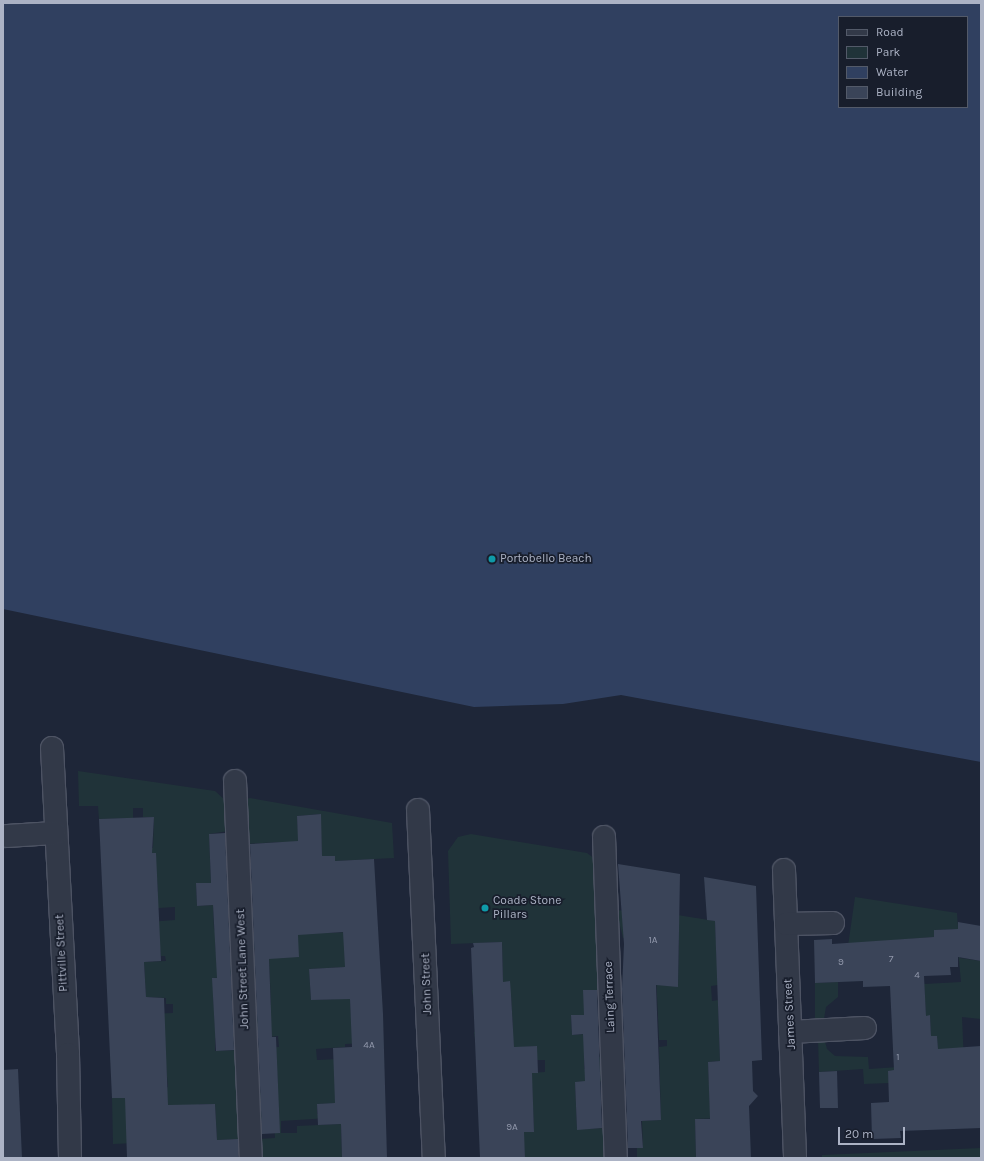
<!DOCTYPE html>
<style>
body{margin:0}
#map{position:relative;width:984px;height:1161px;overflow:hidden;background:#1e2638;font-family:Karla,sans-serif}
div>[style]{position:absolute}
.green>*{inset:0;background:#203339}
.water>*{inset:0;background:#304060}
.building>*{inset:0;background:#3a4458}
.roads{filter:drop-shadow(1px 0 #4d5363) drop-shadow(-1px 0 #4d5363) drop-shadow(0 1px #4d5363) drop-shadow(0 -1px #4d5363)}
.minor>*{height:22px;margin:-11px;padding:0 11px;transform-origin:11px;border-radius:11px;background:#323948}
.dots>*{width:11px;height:11px;translate:-50% -50%;box-sizing:border-box;border:2px solid #181e2c;border-radius:50%}
span{translate:-50% -50%;white-space:nowrap;text-align:center;line-height:1.15;-webkit-text-stroke:3.5px #181e2c;paint-order:stroke}
.number-label{font-size:10px;color:#9097aa}
.number-label span{-webkit-text-stroke-width:0}
.poi-label{font-size:12px;color:#acb3c5}
.left{translate:0 -50%;text-align:left}
.street-label{font-size:12px;color:#acb3c5}
.frame{position:absolute;inset:0;border:4px solid #acb3c5;pointer-events:none}
.legend{position:absolute;left:838px;top:16px;width:130px;height:92px;box-sizing:border-box;background:#181e2c;border:1px solid #535a69;margin:0;padding:5px 7px;list-style:none;font-size:12px;color:#acb3c5}
.legend li{display:flex;align-items:center;gap:8px;height:20px}
.legend b{width:20px;border:1px solid #535a69}
.scale{position:absolute;left:838px;top:1127px;width:67px;height:18px;box-sizing:border-box;border:2px solid #acb3c5;border-top:0;padding-left:5px;font-size:12px;line-height:14px;white-space:nowrap;color:#acb3c5;-webkit-text-stroke:3px #181e2c;paint-order:stroke}
</style>
<div id="map">
<div class="green">
<div style="clip-path:polygon(78px 771px,215px 791px,225px 800px,228px 831px,209px 834px,211px 883px,196px 883px,197px 906px,213px 905px,214px 930px,233px 929px,233px 941px,215px 942px,216px 953px,234px 952px,235px 977px,213px 978px,213px 992px,215px 1026px,237px 1025px,238px 1037px,215px 1038px,215px 1051px,239px 1050px,242px 1139px,217px 1140px,215px 1104px,200px 1104px,137px 1143px,113px 1144px,112px 1098px,145px 1097px,168px 1087px,166px 1066px,143px 1058px,110px 1060px,110px 1056px,149px 1054px,147px 1014px,173px 1013px,173px 1004px,166px 1004px,166px 998px,148px 997px,146px 999px,144px 962px,166px 961px,165px 956px,161px 956px,160px 949px,148px 922px,175px 920px,175px 907px,143px 909px,151px 892px,158px 892px,157px 879px,151px 880px,139px 854px,143px 848px,153px 848px,154px 817px,143px 817px,143px 808px,133px 808px,133px 818px,99px 819px,98px 806px,79px 806px)"></div>
<div style="clip-path:polygon(250px 798px,392px 823px,394px 858px,335px 861px,335px 856px,322px 856px,320px 814px,297px 816px,299px 845px,280px 842px,245px 844px,246px 799px)"></div>
<div style="clip-path:polygon(471px 834px,587px 853px,595px 859px,600px 990px,584px 990px,584px 1015px,571px 1016px,572px 1035px,585px 1034px,584px 1069px,596px 1069px,595px 1057px,603px 1057px,604px 1081px,575px 1082px,577px 1129px,607px 1128px,608px 1158px,525px 1158px,524px 1145px,499px 1133px,534px 1131px,532px 1084px,509px 1074px,545px 1072px,545px 1060px,537px 1060px,537px 1046px,508px 1048px,507px 1038px,475px 1039px,474px 1032px,513px 1030px,511px 994px,473px 996px,472px 990px,510px 988px,510px 982px,503px 982px,502px 942px,451px 944px,448px 851px,458px 837px)"></div>
<div style="clip-path:polygon(855px 897px,957px 913px,960px 958px,981px 961px,981px 1019px,962px 1017px,964px 1062px,981px 1061px,981px 1090px,919px 1092px,918px 1069px,889px 1071px,889px 1083px,864px 1084px,863px 1069px,819px 1072px,818px 1039px,824px 1038px,827px 1049px,835px 1056px,868px 1057px,869px 1069px,898px 1067px,898px 1062px,938px 1060px,937px 1036px,931px 1036px,930px 1016px,926px 1016px,924px 984px,961px 982px,956px 929px,934px 930px,934px 937px,896px 940px,896px 944px,884px 945px,882px 942px,875px 942px,873px 945px,852px 943px,848px 946px)"></div>
<div style="clip-path:polygon(616px 910px,646px 913px,646px 910px,715px 921px,718px 985px,711px 986px,712px 1001px,718px 1000px,720px 1061px,708px 1062px,710px 1108px,722px 1118px,695px 1119px,696px 1158px,637px 1158px,637px 1148px,643px 1148px,642px 1121px,661px 1120px,659px 1047px,667px 1046px,667px 1040px,659px 1040px,656px 974px,678px 987px,679px 940px,623px 938px)"></div>
<div style="clip-path:polygon(297px 923px,329px 933px,347px 932px,345px 967px,309px 969px,311px 1000px,340px 999px,350px 995px,351px 1016px,383px 1042px,345px 1044px,345px 1047px,316px 1049px,317px 1060px,340px 1059px,347px 1103px,317px 1104px,317px 1114px,361px 1116px,281px 1121px,281px 1133px,297px 1133px,297px 1126px,341px 1124px,342px 1158px,260px 1158px,259px 1139px,275px 1138px,274px 1121px,258px 1122px,256px 1093px,278px 1092px,276px 1051px,254px 1051px,254px 1048px,279px 1047px,278px 1036px,253px 1038px,252px 1006px,271px 1005px,269px 959px,279px 948px,249px 949px,249px 946px,298px 944px)"></div>
<div style="clip-path:polygon(838px 982px,838px 997px,826px 1007px,823px 1025px,815px 1024px,815px 983px)"></div>
<div style="clip-path:polygon(981px 1148px,981px 1158px,822px 1158px,822px 1155px)"></div>
</div>
<div class="water">
<div style="clip-path:polygon(evenodd,3px 3px,981px 3px,981px 762px,621px 695px,563px 704px,474px 707px,3px 609px,3px 3px,839px 17px,967px 17px,967px 107px,839px 107px,839px 17px)"></div>
</div>
<div class="building">
<div style="clip-path:polygon(321px 814px,322px 856px,335px 856px,335px 861px,374px 859px,383px 1014px,387px 1158px,342px 1158px,341px 1124px,318px 1125px,317px 1104px,335px 1103px,333px 1048px,352px 1047px,350px 999px,311px 1000px,309px 969px,345px 967px,343px 932px,298px 935px,299px 957px,269px 959px,272px 1037px,276px 1037px,280px 1133px,262px 1134px,250px 844px,298px 841px,297px 816px)"></div>
<div style="clip-path:polygon(154px 817px,152px 853px,156px 853px,161px 961px,144px 962px,146px 997px,164px 998px,168px 1105px,215px 1104px,217px 1140px,238px 1139px,238px 1158px,127px 1158px,125px 1098px,112px 1098px,99px 819px)"></div>
<div style="clip-path:polygon(225px 833px,234px 1050px,216px 1051px,212px 978px,217px 978px,213px 905px,197px 906px,196px 883px,211px 883px,209px 834px)"></div>
<div style="clip-path:polygon(618px 864px,680px 874px,678px 987px,656px 985px,661px 1120px,641px 1121px,643px 1148px,628px 1148px,622px 989px,624px 944px)"></div>
<div style="clip-path:polygon(704px 877px,756px 886px,762px 1060px,752px 1061px,753px 1091px,758px 1096px,749px 1106px,751px 1158px,696px 1158px,695px 1119px,710px 1119px,708px 1062px,720px 1061px,715px 921px,707px 920px)"></div>
<div style="clip-path:polygon(958px 922px,981px 926px,981px 961px,958px 957px,958px 967px,950px 967px,951px 975px,924px 976px,926px 1016px,930px 1015px,931px 1036px,937px 1036px,938px 1049px,981px 1046px,981px 1128px,900px 1131px,901px 1138px,872px 1139px,871px 1103px,889px 1102px,888px 1071px,894px 1070px,890px 986px,863px 987px,863px 981px,815px 983px,814px 940px,832px 939px,832px 944px,934px 937px,934px 930px,958px 929px)"></div>
<div style="clip-path:polygon(502px 942px,503px 982px,510px 981px,511px 994px,514px 1047px,537px 1046px,538px 1073px,532px 1073px,534px 1132px,524px 1132px,525px 1158px,480px 1158px,471px 948px,474px 947px,473px 943px)"></div>
<div style="clip-path:polygon(583px 990px,597px 990px,602px 1128px,577px 1130px,575px 1082px,585px 1081px,583px 1034px,572px 1035px,571px 1015px,584px 1015px)"></div>
<div style="clip-path:polygon(18px 1069px,22px 1158px,3px 1158px,3px 1070px)"></div>
<div style="clip-path:polygon(837px 1071px,838px 1108px,820px 1108px,819px 1072px)"></div>
</div>
<div class="roads">
<div class="minor">
<div style="left:52px;top:748px;width:306px;rotate:87deg"></div>
<div style="left:68px;top:1054px;width:104px;rotate:88.9deg"></div>
<div style="left:235px;top:781px;width:377px;rotate:87.6deg"></div>
<div style="left:418px;top:810px;width:348px;rotate:87.4deg"></div>
<div style="left:7px;top:836px;width:48px;rotate:-3.6deg"></div>
<div style="left:604px;top:837px;width:321px;rotate:87.9deg"></div>
<div style="left:784px;top:870px;width:288px;rotate:87.8deg"></div>
<div style="left:786px;top:924px;width:47px;rotate:-1.2deg"></div>
<div style="left:790px;top:1032px;width:75px;rotate:-3.1deg"></div>
</div>
</div>
<div class="dots">
<div style="left:492px;top:559px;background:#0f9aa8"></div>
<div style="left:485px;top:908px;background:#0f9aa8"></div>
</div>
<div class="number-label">
<span style="left:653px;top:941px">1A</span>
<span style="left:891px;top:960px">7</span>
<span style="left:841px;top:963px">9</span>
<span style="left:917px;top:976px">4</span>
<span style="left:369px;top:1046px">4A</span>
<span style="left:898px;top:1058px">1</span>
<span style="left:512px;top:1128px">9A</span>
</div>
<div class="poi-label">
<span class="left" style="left:500px;top:559px">Portobello Beach</span>
<span class="left" style="left:493px;top:908px">Coade Stone<br>Pillars</span>
</div>
<div class="street-label">
<span style="left:62px;top:953px;rotate:-93deg">Pittville Street</span>
<span style="left:243px;top:969px;rotate:-92deg">John Street Lane West</span>
<span style="left:427px;top:984px;rotate:-92deg">John Street</span>
<span style="left:610px;top:997px;rotate:-92deg">Laing Terrace</span>
<span style="left:790px;top:1014px;rotate:-93deg">James Street</span>
</div>
<div class="frame"></div>
<ul class="legend">
<li><b style="height:5px;background:#323948"></b>Road</li>
<li><b style="height:11px;background:#203339"></b>Park</li>
<li><b style="height:11px;background:#304060"></b>Water</li>
<li><b style="height:11px;background:#3a4458"></b>Building</li>
</ul>
<div class="scale">20 m</div>
</div>
